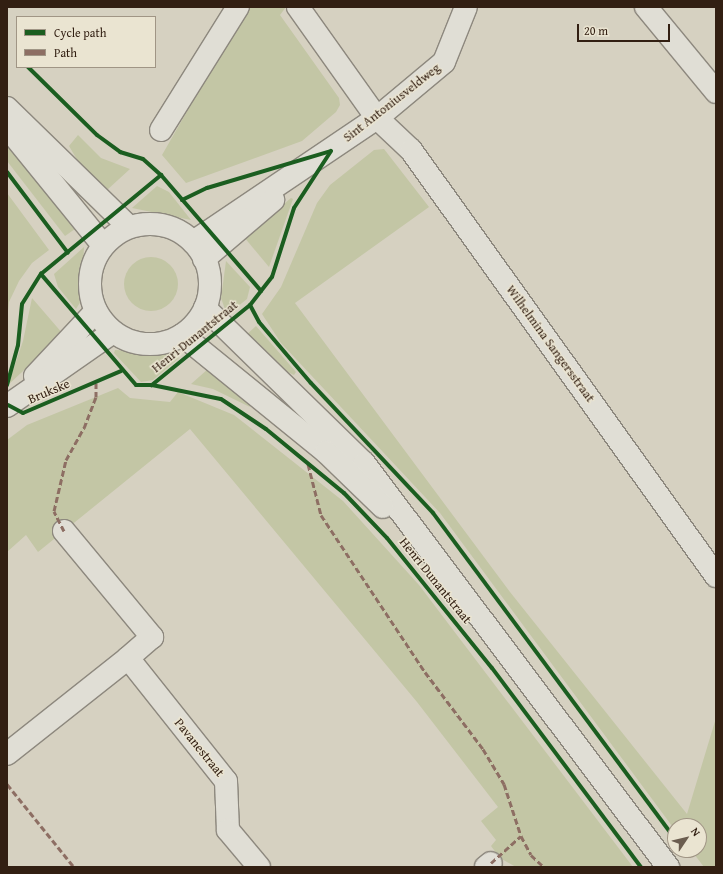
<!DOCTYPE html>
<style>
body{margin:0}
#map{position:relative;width:723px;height:874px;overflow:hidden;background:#d6d1c1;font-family:"Gentium Book Plus",serif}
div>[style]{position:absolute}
.green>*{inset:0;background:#c3c6a5}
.round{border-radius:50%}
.roads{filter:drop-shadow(1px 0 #8d887e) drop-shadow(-1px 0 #8d887e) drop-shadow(0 1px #8d887e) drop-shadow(0 -1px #8d887e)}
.street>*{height:22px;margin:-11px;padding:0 11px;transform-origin:11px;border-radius:11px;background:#e0ded5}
.secondary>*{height:22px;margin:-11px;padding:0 11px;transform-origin:11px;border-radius:11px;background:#e0ded5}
.secondary>.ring{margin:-11px;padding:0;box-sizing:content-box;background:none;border:22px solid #e0ded5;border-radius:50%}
.quiet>*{height:3px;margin-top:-1.5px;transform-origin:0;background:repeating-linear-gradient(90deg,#8d6e63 0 6px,transparent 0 9px)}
.cycleway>*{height:4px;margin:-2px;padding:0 2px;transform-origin:2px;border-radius:2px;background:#1b5e20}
span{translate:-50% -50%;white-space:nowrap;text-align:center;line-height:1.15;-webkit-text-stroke:3px #eae4d1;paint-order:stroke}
.street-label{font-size:13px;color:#321f12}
.frame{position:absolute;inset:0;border:8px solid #321f12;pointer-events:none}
.legend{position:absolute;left:16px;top:16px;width:140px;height:52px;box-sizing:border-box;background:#eae4d1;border:1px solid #a09585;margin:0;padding:5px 7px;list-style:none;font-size:12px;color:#321f12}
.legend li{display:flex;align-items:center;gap:8px;height:20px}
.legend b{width:20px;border:1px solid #a09585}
.north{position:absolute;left:667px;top:818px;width:40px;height:40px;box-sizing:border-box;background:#eae4d1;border:1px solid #a09585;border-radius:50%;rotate:55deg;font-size:11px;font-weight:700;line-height:16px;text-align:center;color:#321f12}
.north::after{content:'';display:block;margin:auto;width:14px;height:18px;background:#6b5d4f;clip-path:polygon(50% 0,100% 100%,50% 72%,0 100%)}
.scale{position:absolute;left:577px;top:24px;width:93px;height:18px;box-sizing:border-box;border:2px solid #321f12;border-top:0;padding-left:5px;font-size:12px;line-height:14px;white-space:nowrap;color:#321f12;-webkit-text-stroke:3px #eae4d1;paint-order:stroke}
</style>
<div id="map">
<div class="green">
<div style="clip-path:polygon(247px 7px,286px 7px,280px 15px,339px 98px,340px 105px,336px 112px,302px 141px,186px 183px,162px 155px)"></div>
<div style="clip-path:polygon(78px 135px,101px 158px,130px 169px,107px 190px,82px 168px,69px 146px)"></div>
<div style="clip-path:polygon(7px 144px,75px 229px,65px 236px,7px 161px)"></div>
<div style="clip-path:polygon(384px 149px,429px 207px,295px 303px,510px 592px,687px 814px,716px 718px,716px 867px,704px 867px,691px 850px,699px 850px,699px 826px,675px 826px,675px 830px,440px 513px,281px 343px,262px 314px,281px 287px,317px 203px,330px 185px,374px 150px)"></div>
<div style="clip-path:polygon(157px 186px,169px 192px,191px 220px,132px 208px)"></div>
<div style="clip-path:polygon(7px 193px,49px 250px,32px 263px,19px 281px,9px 302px,7px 320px)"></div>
<div style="clip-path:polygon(291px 198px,293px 199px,269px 267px,244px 237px)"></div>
<div style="clip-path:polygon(84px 247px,81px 301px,76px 309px,58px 287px,54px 274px)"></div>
<div class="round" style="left:124px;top:257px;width:54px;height:54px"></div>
<div style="clip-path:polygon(226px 261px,250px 287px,247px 299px,227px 315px,221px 298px)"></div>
<div style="clip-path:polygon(32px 298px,63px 334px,8px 385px,23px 341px)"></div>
<div style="clip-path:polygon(256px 326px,296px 372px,294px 375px,279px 368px,245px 336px)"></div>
<div style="clip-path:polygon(115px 350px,174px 353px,179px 358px,153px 380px,141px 382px,114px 353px)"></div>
<div style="clip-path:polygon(208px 369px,245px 398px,250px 407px,213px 389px,191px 384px)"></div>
<div style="clip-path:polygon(118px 388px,130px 398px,170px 402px,178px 392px,234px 415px,343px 501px,419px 585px,633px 867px,516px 867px,500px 858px,491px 846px,496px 840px,481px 821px,498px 807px,417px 702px,190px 429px,38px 552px,26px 535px,7px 552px,7px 440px,27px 425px)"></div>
</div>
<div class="roads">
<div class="street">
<div style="left:298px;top:7px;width:136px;rotate:54.6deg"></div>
<div style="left:377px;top:118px;width:47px;rotate:43.3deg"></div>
<div style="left:411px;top:150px;width:524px;rotate:54.4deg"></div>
<div style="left:646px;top:7px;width:110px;rotate:50.5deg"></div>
<div style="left:161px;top:130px;width:145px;rotate:-58deg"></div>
<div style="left:193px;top:242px;width:222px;rotate:-34deg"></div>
<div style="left:377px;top:118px;width:87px;rotate:-39.9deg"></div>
<div style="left:444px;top:62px;width:59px;rotate:-68.2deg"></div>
<div style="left:204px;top:259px;width:91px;rotate:-40.5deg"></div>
<div style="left:35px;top:376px;width:89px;rotate:-46.8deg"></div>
<div style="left:7px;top:406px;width:129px;rotate:-34.9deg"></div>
<div style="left:64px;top:531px;width:138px;rotate:50.3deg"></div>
<div style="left:152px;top:637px;width:32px;rotate:139deg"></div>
<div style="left:7px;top:754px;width:154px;rotate:-38.4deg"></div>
<div style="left:128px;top:658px;width:157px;rotate:51.5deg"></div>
<div style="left:226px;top:781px;width:49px;rotate:87.7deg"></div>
<div style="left:228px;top:830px;width:48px;rotate:50deg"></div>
<div style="left:486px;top:867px;width:6px;rotate:-39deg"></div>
</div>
<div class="secondary">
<div style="left:7px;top:108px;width:170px;rotate:44.3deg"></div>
<div style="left:7px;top:127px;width:152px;rotate:50.9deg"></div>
<div class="ring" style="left:90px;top:224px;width:98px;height:98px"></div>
<div style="left:205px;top:308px;width:222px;rotate:44.3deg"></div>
<div style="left:364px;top:463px;width:506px;rotate:53.04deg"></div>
<div style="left:182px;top:335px;width:186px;rotate:39.1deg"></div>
<div style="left:326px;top:452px;width:79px;rotate:44deg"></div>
</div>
</div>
<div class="quiet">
<div style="left:308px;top:464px;width:53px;rotate:75.7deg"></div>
<div style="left:321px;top:515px;width:188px;rotate:56.5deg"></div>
<div style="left:425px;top:672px;width:96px;rotate:53deg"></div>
<div style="left:483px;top:749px;width:41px;rotate:59deg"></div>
<div style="left:504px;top:784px;width:55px;rotate:71.9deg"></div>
<div style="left:521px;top:836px;width:21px;rotate:62deg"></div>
<div style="left:531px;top:855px;width:18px;rotate:43deg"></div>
<div style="left:64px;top:531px;width:22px;rotate:-117deg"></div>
<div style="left:54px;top:511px;width:52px;rotate:-76.8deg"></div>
<div style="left:66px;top:460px;width:37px;rotate:-61deg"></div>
<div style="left:84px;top:428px;width:33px;rotate:-69deg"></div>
<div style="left:96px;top:397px;width:14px;rotate:-90deg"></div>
<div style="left:7px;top:784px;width:107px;rotate:51.1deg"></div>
<div style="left:491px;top:863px;width:40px;rotate:-42deg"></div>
</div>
<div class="cycleway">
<div style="left:28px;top:67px;width:97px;rotate:44.6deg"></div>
<div style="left:97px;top:135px;width:29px;rotate:36deg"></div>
<div style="left:120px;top:152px;width:24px;rotate:17deg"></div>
<div style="left:143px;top:159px;width:24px;rotate:42deg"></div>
<div style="left:161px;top:175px;width:153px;rotate:49.2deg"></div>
<div style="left:261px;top:291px;width:18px;rotate:128deg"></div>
<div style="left:250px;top:305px;width:127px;rotate:140.8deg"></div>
<div style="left:152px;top:385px;width:16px;rotate:180deg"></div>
<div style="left:136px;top:385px;width:146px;rotate:-130.6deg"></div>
<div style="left:7px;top:172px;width:101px;rotate:53deg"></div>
<div style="left:182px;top:200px;width:28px;rotate:-26deg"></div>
<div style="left:207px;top:188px;width:129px;rotate:-16.6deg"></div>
<div style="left:261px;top:291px;width:18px;rotate:-52deg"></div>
<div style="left:272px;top:277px;width:72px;rotate:-72.3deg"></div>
<div style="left:294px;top:208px;width:68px;rotate:-57deg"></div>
<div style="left:250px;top:305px;width:19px;rotate:62deg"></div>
<div style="left:259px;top:322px;width:80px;rotate:49.6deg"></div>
<div style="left:311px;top:383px;width:178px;rotate:46.8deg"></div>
<div style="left:433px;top:513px;width:406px;rotate:53.4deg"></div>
<div style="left:7px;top:385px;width:41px;rotate:-74.6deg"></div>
<div style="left:18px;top:345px;width:41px;rotate:-84.4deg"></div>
<div style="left:22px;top:304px;width:36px;rotate:-58deg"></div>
<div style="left:41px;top:274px;width:156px;rotate:-39.5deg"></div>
<div style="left:152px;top:385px;width:70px;rotate:11.5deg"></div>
<div style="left:221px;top:399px;width:54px;rotate:33.7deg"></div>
<div style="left:266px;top:429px;width:101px;rotate:39.4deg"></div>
<div style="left:344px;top:493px;width:62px;rotate:46.3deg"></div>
<div style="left:387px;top:538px;width:167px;rotate:51.1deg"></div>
<div style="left:492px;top:668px;width:249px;rotate:53.2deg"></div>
<div style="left:8px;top:405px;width:17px;rotate:28deg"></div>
<div style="left:23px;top:413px;width:107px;rotate:-23.2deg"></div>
</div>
<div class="street-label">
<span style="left:392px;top:103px;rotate:-38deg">Sint Antoniusveldweg</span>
<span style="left:195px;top:337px;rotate:-39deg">Henri Dunantstraat</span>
<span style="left:550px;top:344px;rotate:54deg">Wilhelmina Sangersstraat</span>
<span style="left:49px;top:392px;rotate:-23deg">Brukske</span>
<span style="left:435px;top:581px;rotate:51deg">Henri Dunantstraat</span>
<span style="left:199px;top:748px;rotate:51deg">Pavanestraat</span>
</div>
<div class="frame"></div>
<ul class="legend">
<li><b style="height:5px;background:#1b5e20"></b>Cycle path</li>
<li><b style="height:5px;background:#8d6e63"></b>Path</li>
</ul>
<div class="north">N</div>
<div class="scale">20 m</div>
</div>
